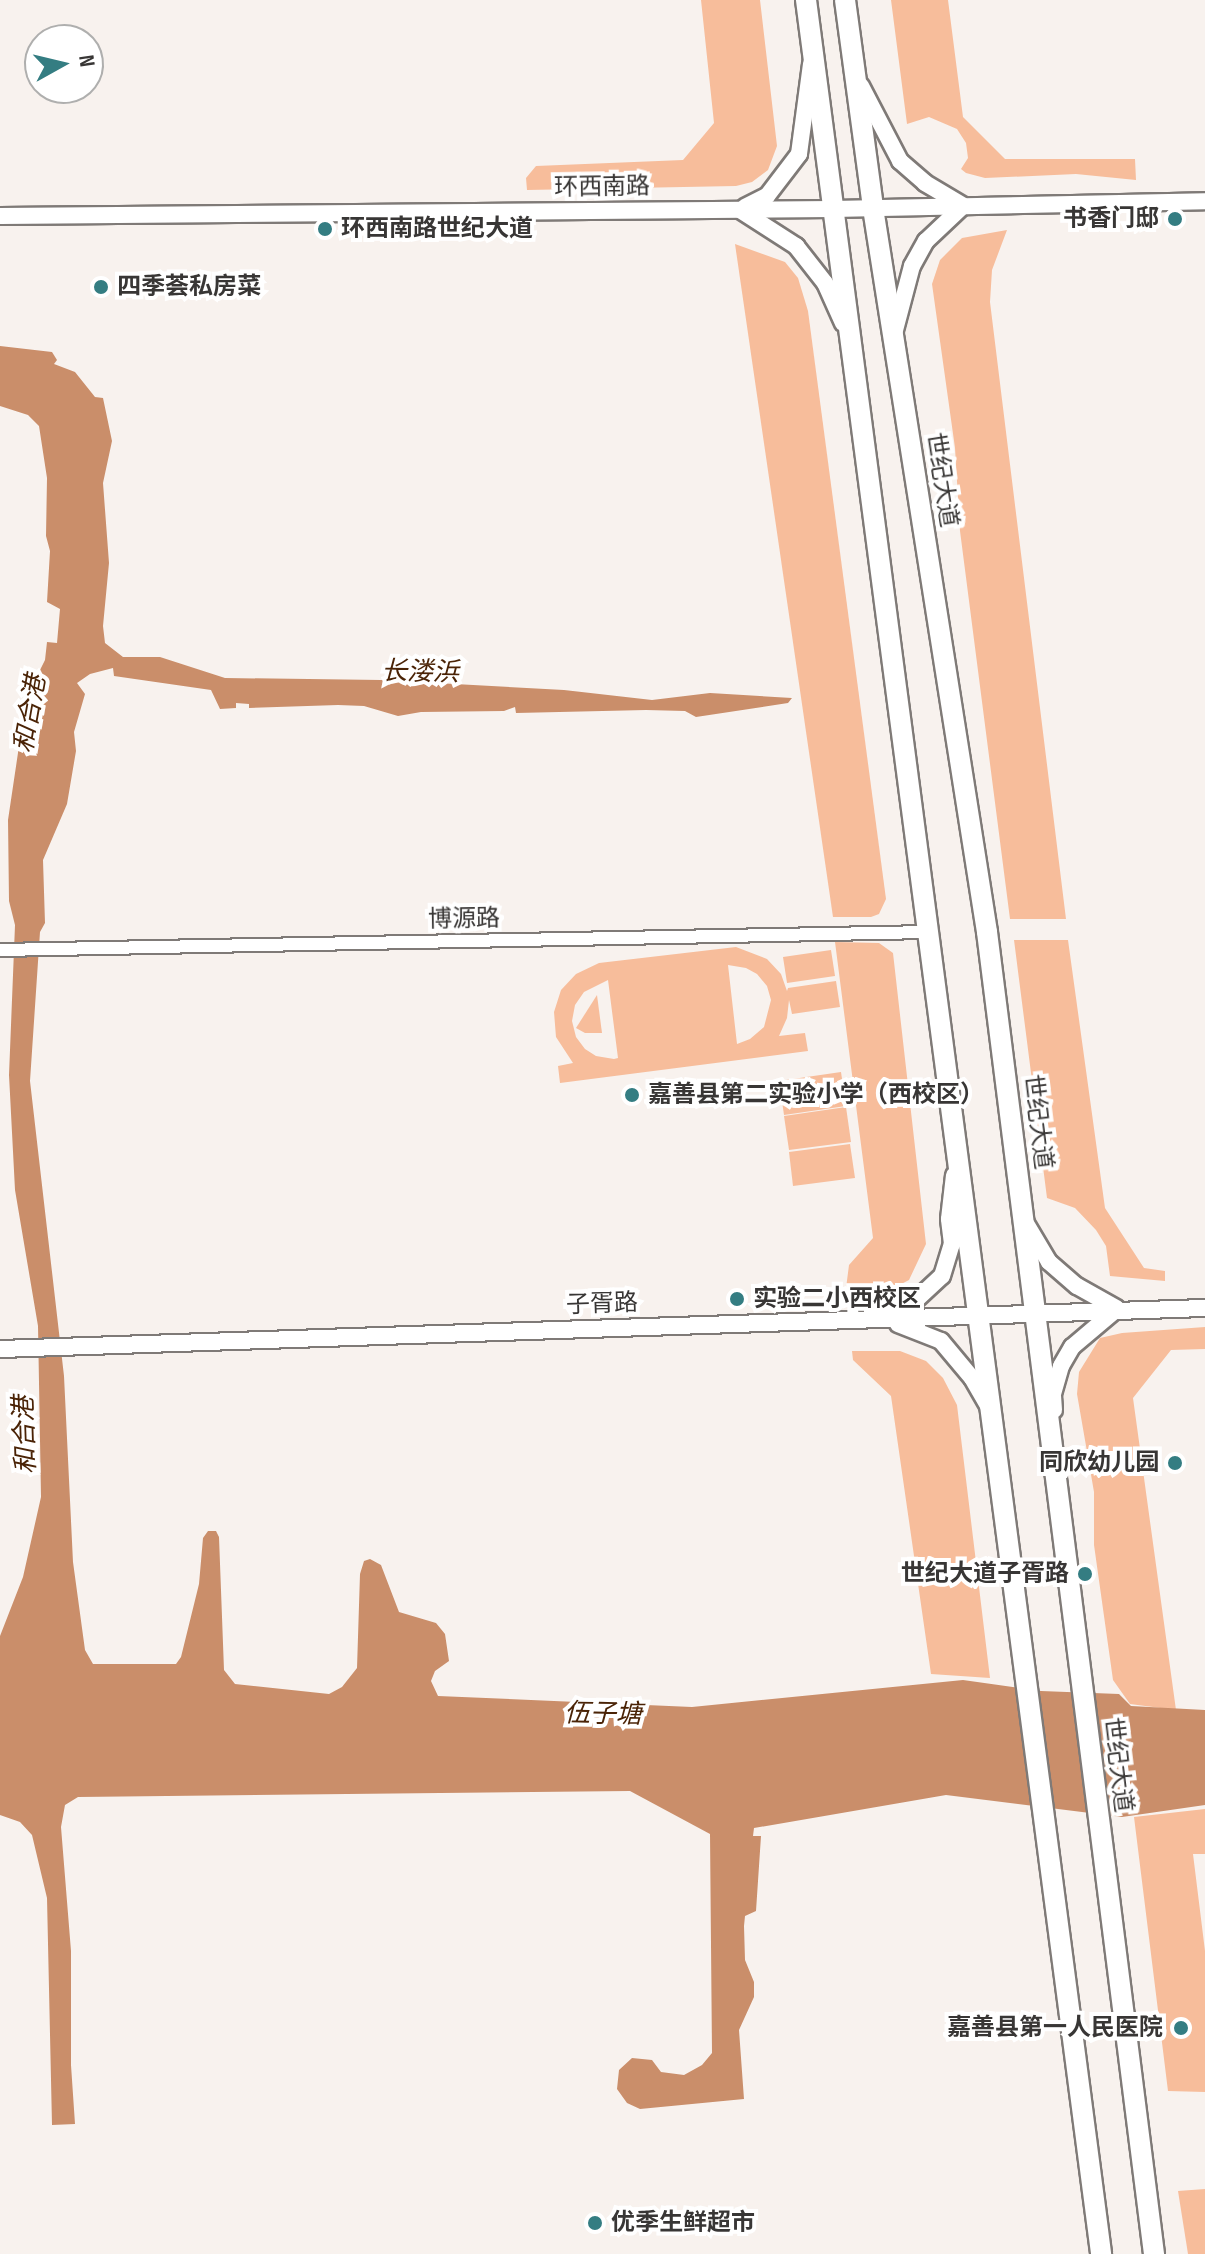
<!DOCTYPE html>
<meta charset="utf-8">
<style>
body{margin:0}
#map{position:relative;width:1205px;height:2254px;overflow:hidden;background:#f8f2ee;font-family:"Sofia Sans Condensed","Noto Sans SC",sans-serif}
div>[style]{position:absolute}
.green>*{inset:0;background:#f7bd9b}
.water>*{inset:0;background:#ca8e6a}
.roads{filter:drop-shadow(2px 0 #7f7a77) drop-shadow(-2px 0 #7f7a77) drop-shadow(0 2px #7f7a77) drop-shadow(0 -2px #7f7a77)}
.minor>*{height:12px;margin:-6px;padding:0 6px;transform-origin:6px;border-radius:6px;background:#fff}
.tertiary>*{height:16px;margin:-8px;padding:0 8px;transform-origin:8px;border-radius:8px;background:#fff}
.primary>*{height:20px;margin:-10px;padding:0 10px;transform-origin:10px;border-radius:10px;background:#fff}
.dots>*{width:22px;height:22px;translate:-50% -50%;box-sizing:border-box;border:4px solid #fff;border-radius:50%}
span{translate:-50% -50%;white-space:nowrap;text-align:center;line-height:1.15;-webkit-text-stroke:8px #fff;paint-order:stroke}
.street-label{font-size:24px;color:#383635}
.poi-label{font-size:24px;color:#383635;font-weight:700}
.right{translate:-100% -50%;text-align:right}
.left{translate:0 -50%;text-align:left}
.water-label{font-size:26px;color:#4a2306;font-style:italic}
.north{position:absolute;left:24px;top:24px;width:80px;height:80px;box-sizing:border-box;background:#fff;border:2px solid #afafae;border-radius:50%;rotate:82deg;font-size:22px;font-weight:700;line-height:32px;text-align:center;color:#383635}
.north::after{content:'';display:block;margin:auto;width:28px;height:36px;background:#347d82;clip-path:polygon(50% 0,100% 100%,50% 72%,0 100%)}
</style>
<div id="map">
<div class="green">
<div style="clip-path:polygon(701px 0,760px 0,777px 146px,768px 170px,752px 182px,736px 186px,527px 190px,526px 178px,536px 166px,683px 160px,714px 123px)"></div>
<div style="clip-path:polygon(891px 0,948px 0,963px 117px,1005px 159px,1135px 159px,1136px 180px,1076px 174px,985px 178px,966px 173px,961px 169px,968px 158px,966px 143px,957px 129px,929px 117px,907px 124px)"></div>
<div style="clip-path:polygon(1007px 230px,992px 270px,990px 302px,1066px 919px,1010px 919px,960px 531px,955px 448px,932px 284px,940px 260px,962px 238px)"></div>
<div style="clip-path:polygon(735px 244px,785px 262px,798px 278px,808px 311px,886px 899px,879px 914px,871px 917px,833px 917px)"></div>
<div style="clip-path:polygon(1014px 940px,1068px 940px,1105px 1208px,1144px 1268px,1165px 1271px,1165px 1281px,1110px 1276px,1106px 1246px,1096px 1230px,1075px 1208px,1047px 1198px)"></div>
<div style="clip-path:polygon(835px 942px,879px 943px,893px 953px,926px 1244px,909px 1280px,886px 1292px,845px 1296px,849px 1265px,873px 1238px)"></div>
<div style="clip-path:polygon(evenodd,736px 947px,767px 959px,781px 974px,787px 991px,788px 988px,836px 981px,840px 1007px,792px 1014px,789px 1000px,787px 1018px,779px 1036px,805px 1033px,808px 1051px,560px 1083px,558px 1066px,573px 1063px,556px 1037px,554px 1012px,561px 990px,576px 974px,599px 963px,736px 947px,728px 965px,746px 968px,757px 974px,767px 986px,771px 1000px,764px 1027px,750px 1039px,737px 1044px,728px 965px,736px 947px,608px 980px,618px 1058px,614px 1059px,596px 1056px,585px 1049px,576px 1037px,572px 1021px,575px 1005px,584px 992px,608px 980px)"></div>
<div style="clip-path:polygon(831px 950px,835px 976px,787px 983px,783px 957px)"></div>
<div style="clip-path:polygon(597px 995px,602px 1033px,585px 1033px,576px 1028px)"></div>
<div style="clip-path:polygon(841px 1072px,846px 1106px,784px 1115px,779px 1081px)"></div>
<div style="clip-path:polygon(846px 1107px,851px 1142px,789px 1150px,784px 1116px)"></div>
<div style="clip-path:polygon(850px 1144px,855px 1178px,793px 1186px,789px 1152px)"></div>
<div style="clip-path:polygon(1205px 1327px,1205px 1349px,1171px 1350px,1133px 1398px,1176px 1710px,1130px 1704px,1113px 1680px,1094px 1545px,1094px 1492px,1077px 1394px,1079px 1372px,1100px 1338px,1122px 1333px)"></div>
<div style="clip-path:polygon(852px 1351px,900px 1351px,926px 1361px,943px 1378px,957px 1405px,990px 1678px,931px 1674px,891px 1396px,853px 1360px)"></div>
<div style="clip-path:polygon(1205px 1809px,1205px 1854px,1193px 1854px,1205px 1951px,1205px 2092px,1168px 2091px,1134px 1817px)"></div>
<div style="clip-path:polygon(1205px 2189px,1205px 2254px,1188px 2254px,1178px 2191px)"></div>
</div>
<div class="water">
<div style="clip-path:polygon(0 346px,52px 352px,57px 360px,54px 364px,75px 372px,95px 397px,103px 398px,112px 441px,103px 483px,109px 563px,103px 626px,105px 643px,123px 657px,160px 657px,225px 678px,381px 680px,564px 690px,652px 700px,710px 693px,792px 698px,788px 703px,696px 717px,685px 711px,646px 710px,516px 713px,515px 707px,504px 711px,421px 712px,398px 716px,364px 706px,338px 705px,249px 708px,249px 704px,236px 703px,236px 708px,220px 709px,211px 690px,114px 676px,113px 668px,90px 674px,77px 683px,85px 694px,74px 732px,76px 751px,67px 804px,43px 860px,45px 923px,40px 932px,30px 1081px,64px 1376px,73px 1562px,85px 1650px,93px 1664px,176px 1664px,181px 1657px,199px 1584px,203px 1538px,208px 1531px,216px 1531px,219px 1537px,224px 1670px,235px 1684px,329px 1694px,342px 1687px,357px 1668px,360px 1574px,364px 1561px,370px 1559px,381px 1565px,399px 1612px,436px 1623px,445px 1634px,449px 1661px,435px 1671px,431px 1681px,438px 1696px,692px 1707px,963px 1680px,1041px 1691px,1119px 1694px,1131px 1706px,1205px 1710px,1205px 1805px,1122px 1817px,946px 1795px,754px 1828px,753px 1836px,761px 1836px,756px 1911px,745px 1916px,744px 1926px,745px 1960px,754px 1982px,754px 1997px,739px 2030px,744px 2099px,640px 2109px,627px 2103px,617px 2089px,619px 2070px,632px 2058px,652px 2060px,661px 2072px,684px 2075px,702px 2065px,712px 2053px,710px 1834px,630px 1791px,78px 1797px,65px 1805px,61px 1827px,71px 1951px,71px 2065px,75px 2124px,52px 2125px,47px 1898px,32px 1835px,20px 1822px,0 1815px,0 1636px,23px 1577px,41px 1497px,38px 1326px,15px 1190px,9px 1075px,15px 925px,9px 901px,8px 820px,22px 726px,37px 702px,38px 674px,45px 660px,47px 642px,57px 643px,60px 609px,47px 602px,50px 551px,46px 536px,47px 478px,39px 426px,28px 415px,0 406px)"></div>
</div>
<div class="roads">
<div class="minor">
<div style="left:0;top:950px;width:928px;rotate:-1.11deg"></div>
</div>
<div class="tertiary">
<div style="left:861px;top:86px;width:85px;rotate:62.5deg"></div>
<div style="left:900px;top:161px;width:33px;rotate:41deg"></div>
<div style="left:925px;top:183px;width:43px;rotate:30.7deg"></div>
<div style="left:745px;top:207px;width:25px;rotate:-27deg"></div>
<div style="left:767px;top:196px;width:53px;rotate:-52.7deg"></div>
<div style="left:799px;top:154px;width:91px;rotate:-82.4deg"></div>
<div style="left:740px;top:210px;width:67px;rotate:32.7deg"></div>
<div style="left:796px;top:246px;width:47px;rotate:51.9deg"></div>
<div style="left:825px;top:283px;width:44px;rotate:65.8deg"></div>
<div style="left:0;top:216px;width:833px;rotate:-0.48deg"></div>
<div style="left:833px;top:209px;width:372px;rotate:-1.2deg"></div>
<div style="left:894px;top:334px;width:70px;rotate:-75.2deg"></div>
<div style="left:912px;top:266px;width:29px;rotate:-61deg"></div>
<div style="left:926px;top:241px;width:51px;rotate:-43.4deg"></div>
<div style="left:1027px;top:1225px;width:43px;rotate:59.3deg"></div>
<div style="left:1049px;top:1262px;width:37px;rotate:41deg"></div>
<div style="left:1077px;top:1286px;width:45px;rotate:29.4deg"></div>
<div style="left:886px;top:1317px;width:34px;rotate:-30deg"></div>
<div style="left:916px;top:1300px;width:35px;rotate:-43deg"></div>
<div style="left:942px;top:1276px;width:34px;rotate:-73deg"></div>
<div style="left:952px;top:1244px;width:25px;rotate:-97deg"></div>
<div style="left:949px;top:1219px;width:44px;rotate:-83.5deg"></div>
<div style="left:898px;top:1324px;width:46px;rotate:21.6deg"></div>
<div style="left:941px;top:1341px;width:48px;rotate:50deg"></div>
<div style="left:972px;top:1378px;width:34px;rotate:60deg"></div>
<div style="left:0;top:1349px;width:1206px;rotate:-1.95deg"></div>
<div style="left:1054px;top:1410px;width:16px;rotate:-94deg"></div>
<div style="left:1053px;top:1394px;width:29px;rotate:-74deg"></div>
<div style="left:1061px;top:1366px;width:22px;rotate:-60deg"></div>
<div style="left:1072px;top:1347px;width:59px;rotate:-40.2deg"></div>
</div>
<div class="primary">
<div style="left:806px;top:0;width:2273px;rotate:82.54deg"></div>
<div style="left:845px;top:0;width:210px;rotate:82.3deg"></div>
<div style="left:873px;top:208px;width:733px;rotate:81.05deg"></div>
<div style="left:987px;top:932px;width:1333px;rotate:82.8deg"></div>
</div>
</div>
<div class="dots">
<div style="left:1175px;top:219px;background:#347d82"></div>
<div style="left:325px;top:229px;background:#347d82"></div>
<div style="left:101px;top:287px;background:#347d82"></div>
<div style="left:632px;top:1095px;background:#347d82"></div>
<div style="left:737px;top:1299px;background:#347d82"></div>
<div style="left:1175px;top:1463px;background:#347d82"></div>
<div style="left:1085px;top:1574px;background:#347d82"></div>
<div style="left:1181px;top:2028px;background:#347d82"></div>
<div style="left:595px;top:2223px;background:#347d82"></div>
</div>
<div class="street-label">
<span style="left:602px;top:187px;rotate:-1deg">环西南路</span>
<span style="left:942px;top:480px;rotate:81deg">世纪大道</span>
<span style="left:464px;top:919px;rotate:-1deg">博源路</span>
<span style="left:1038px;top:1122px;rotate:83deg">世纪大道</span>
<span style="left:602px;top:1304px;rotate:-2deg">子胥路</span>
<span style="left:1118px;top:1765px;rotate:83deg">世纪大道</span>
</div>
<div class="poi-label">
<span class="right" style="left:1159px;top:219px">书香门邸</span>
<span class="left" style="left:341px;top:229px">环西南路世纪大道</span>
<span class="left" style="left:117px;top:287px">四季荟私房菜</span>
<span class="left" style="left:648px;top:1095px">嘉善县第二实验小学（西校区）</span>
<span class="left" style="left:753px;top:1299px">实验二小西校区</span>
<span class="right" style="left:1159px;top:1463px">同欣幼儿园</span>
<span class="right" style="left:1069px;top:1574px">世纪大道子胥路</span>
<span class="right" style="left:1163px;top:2028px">嘉善县第一人民医院</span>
<span class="left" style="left:611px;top:2223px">优季生鲜超市</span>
</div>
<div class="water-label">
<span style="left:420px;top:673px;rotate:1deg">长溇浜</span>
<span style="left:31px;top:714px;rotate:-80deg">和合港</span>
<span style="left:26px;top:1435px;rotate:-92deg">和合港</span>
<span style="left:603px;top:1715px;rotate:1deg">伍子塘</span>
</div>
<div class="north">N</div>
</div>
